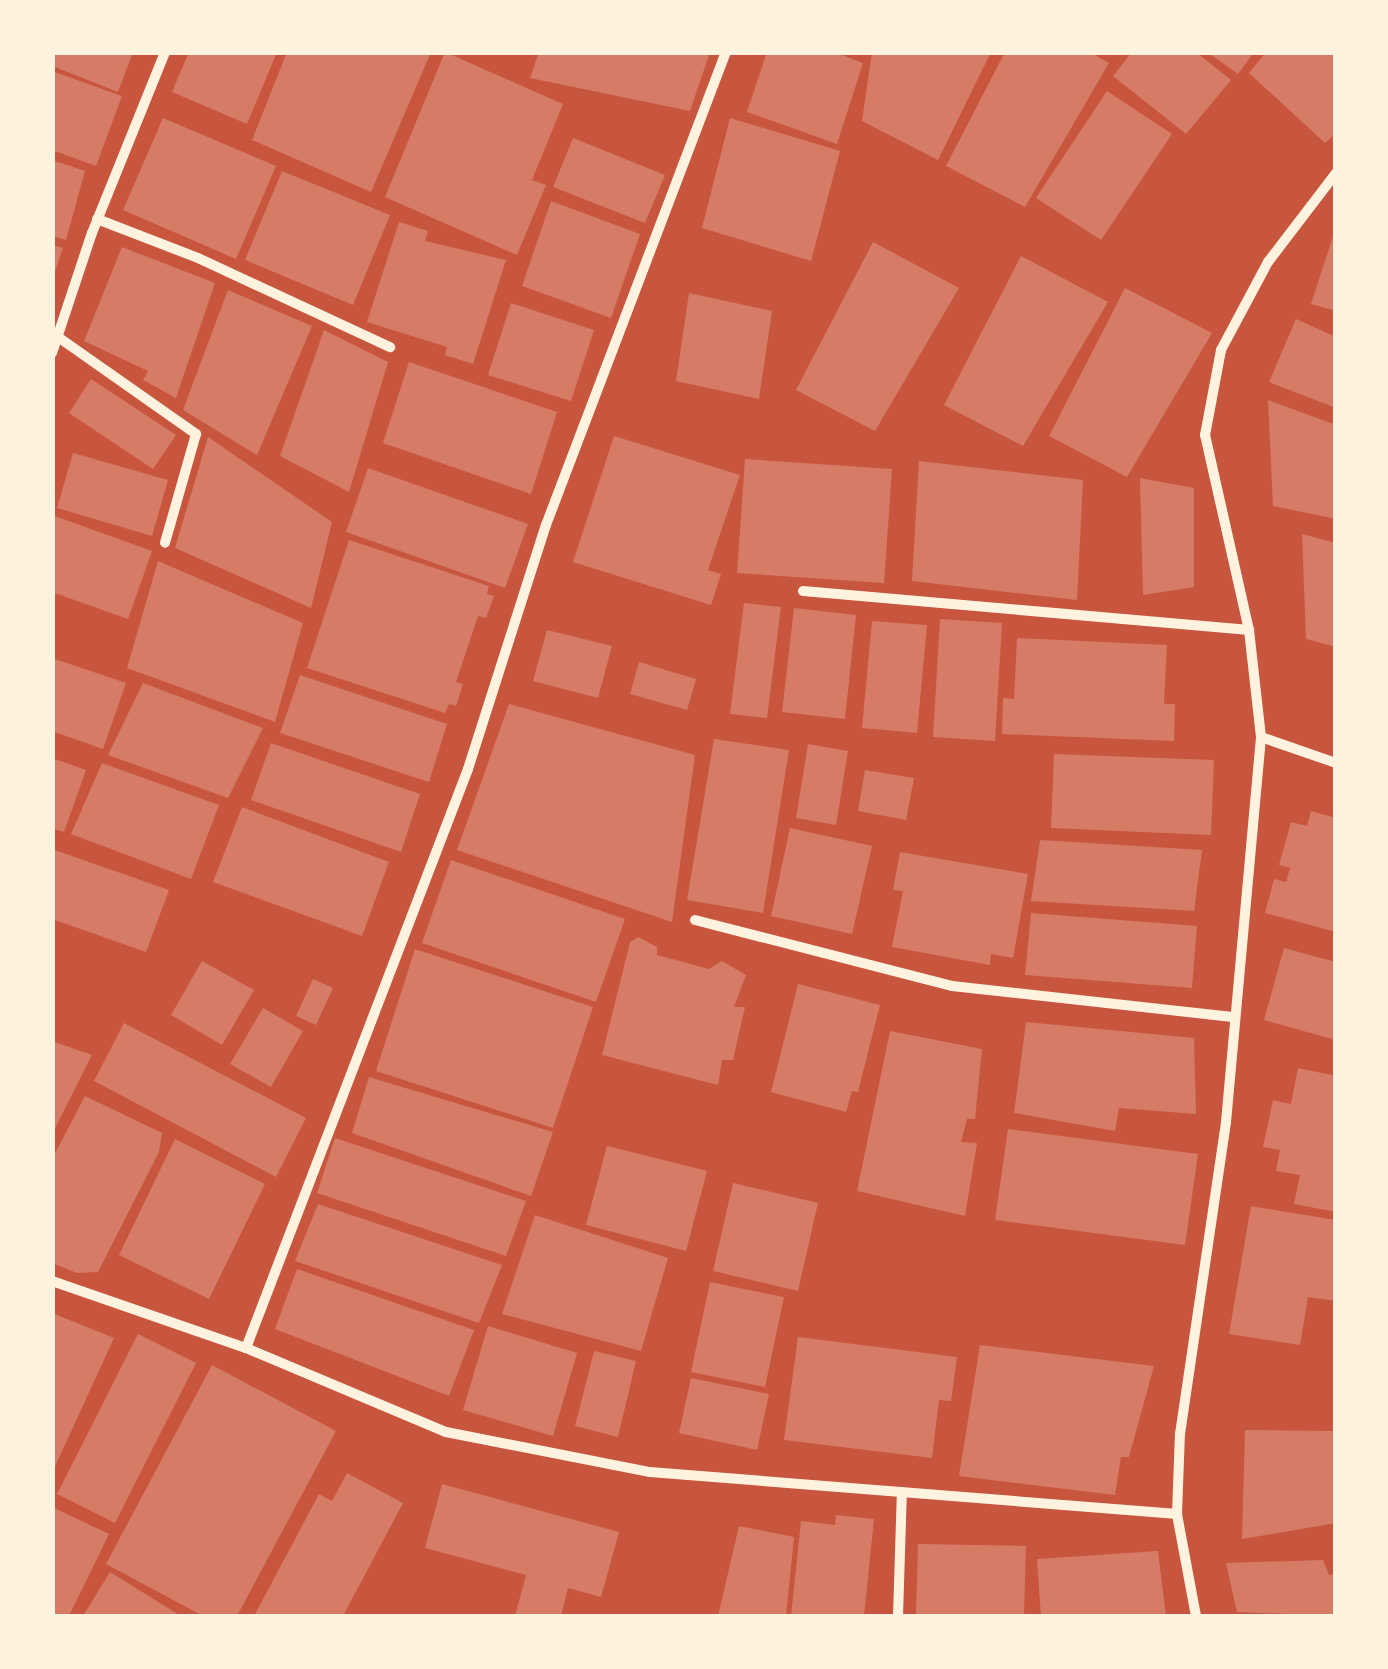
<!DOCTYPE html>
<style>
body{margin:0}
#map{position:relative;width:1388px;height:1669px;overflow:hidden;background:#c8553d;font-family:Jost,sans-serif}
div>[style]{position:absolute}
.building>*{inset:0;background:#d67c66}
.minor>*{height:10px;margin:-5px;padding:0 5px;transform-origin:5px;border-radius:5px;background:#fff3e0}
span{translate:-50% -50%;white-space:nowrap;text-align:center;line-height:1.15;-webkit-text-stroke:8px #fff3e0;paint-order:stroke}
.frame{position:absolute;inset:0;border:55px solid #fff3e0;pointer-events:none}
</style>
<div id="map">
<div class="building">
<div style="clip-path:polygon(52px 52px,133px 52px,118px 92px,52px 66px)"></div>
<div style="clip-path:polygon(189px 52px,277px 52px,247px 124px,172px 92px)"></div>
<div style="clip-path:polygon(287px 52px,431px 52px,371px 192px,252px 140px)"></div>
<div style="clip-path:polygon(445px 52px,563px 104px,532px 180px,546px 185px,517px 255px,385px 197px)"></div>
<div style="clip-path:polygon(539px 52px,710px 52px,690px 111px,530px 78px)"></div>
<div style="clip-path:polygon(767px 52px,834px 52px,863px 63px,837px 144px,747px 112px)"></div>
<div style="clip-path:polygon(872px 52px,991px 52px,938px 160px,862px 121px)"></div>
<div style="clip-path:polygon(1005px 52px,1089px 52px,1109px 63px,1025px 207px,946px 166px)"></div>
<div style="clip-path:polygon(1132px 52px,1196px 52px,1231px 80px,1186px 134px,1113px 76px)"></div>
<div style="clip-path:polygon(1207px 52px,1254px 52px,1238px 74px)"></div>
<div style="clip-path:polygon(1266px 52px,1336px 52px,1336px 133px,1325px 143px,1249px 73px)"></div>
<div style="clip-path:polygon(52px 71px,122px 96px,96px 166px,52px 150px)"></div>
<div style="clip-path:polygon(1107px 91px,1172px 134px,1101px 240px,1036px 198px)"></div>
<div style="clip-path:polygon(163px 118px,276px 166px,236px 259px,123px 210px)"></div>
<div style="clip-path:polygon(730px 118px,840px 151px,811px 261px,702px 228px)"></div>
<div style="clip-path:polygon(573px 138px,665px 175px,645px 223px,553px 187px)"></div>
<div style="clip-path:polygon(52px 160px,85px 171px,66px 240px,52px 236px)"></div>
<div style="clip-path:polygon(282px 171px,390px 215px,353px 305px,245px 260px)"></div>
<div style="clip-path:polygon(551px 201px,640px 234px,611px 318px,522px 286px)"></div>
<div style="clip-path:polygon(399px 222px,428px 231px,425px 241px,506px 260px,473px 364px,445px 355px,447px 347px,367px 322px)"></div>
<div style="clip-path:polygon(1336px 227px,1336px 311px,1311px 304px)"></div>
<div style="clip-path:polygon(873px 242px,959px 288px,875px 431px,796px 390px)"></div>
<div style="clip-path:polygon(52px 245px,63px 248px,53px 277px,52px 276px)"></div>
<div style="clip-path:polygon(122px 247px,215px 283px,176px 398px,143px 380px,148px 371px,84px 341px)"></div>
<div style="clip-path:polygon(1021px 256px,1108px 302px,1023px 446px,944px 405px)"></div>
<div style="clip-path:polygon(1125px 288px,1212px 333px,1127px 477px,1049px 436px)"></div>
<div style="clip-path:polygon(228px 290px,312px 326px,257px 455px,183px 410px)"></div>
<div style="clip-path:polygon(689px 293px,772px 311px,759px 399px,676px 381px)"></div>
<div style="clip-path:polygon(511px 303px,594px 330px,571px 401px,488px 375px)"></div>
<div style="clip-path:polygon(1296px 319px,1336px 337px,1336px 408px,1269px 382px)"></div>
<div style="clip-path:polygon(324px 330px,388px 362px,349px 492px,280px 456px)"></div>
<div style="clip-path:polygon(409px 362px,557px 412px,531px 494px,383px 443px)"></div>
<div style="clip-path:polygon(91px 379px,176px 435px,153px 469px,69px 413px)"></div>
<div style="clip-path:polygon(1268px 400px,1336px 425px,1336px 519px,1273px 506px)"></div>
<div style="clip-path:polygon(614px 436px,740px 475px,708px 570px,721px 574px,711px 605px,573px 562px)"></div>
<div style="clip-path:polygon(208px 437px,332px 522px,311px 608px,175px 548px)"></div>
<div style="clip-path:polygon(73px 453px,168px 480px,152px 536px,57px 508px)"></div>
<div style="clip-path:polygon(745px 459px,892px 469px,884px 583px,737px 573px)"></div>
<div style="clip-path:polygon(919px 461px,1083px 480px,1077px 600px,912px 581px)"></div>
<div style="clip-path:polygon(368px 468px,528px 524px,505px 588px,346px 532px)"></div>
<div style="clip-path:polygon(1140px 478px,1194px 488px,1194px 587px,1143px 595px)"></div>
<div style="clip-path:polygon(52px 515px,152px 551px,128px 619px,52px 592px)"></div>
<div style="clip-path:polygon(1302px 534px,1336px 543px,1336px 647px,1306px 639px)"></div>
<div style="clip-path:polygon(349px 540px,489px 586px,487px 594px,494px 596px,486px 618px,478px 616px,456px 682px,463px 684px,456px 706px,449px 704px,445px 713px,307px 668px)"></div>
<div style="clip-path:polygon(158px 561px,303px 623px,275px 722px,127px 668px)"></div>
<div style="clip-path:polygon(744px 603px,781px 607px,767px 718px,730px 714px)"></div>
<div style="clip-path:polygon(794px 608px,856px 615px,845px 719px,782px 712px)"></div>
<div style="clip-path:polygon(940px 619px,1002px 623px,995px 741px,933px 737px)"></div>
<div style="clip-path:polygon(872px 621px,927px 625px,917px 733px,862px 728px)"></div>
<div style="clip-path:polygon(547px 630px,612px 646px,598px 698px,533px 681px)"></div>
<div style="clip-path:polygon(1017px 638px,1167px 645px,1164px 704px,1175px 704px,1174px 741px,1002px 734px,1003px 698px,1014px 699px)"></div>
<div style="clip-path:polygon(52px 658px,126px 683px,103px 749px,52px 731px)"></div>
<div style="clip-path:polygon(639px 662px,696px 679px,687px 710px,630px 694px)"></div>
<div style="clip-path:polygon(300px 675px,447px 724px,429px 782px,280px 733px)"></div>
<div style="clip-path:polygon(143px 683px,263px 728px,228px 798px,108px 755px)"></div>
<div style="clip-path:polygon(509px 704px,695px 755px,672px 922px,457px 850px)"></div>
<div style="clip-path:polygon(714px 739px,789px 750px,763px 913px,687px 900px)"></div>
<div style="clip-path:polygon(271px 743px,420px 794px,401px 852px,251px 800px)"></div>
<div style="clip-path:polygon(808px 744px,848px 751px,836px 825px,796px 818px)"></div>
<div style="clip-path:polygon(1054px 754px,1214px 760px,1211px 835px,1051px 828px)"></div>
<div style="clip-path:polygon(52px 758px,86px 770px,64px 832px,52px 828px)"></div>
<div style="clip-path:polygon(102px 763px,219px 805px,191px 879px,71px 834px)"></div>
<div style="clip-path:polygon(865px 770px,914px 778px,906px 820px,858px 811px)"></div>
<div style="clip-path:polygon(242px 807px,389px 862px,362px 936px,213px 882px)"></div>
<div style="clip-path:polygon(1311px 811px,1336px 818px,1336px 932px,1265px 913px,1274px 879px,1286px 882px,1290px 868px,1279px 865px,1291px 822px,1307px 826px)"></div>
<div style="clip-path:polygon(790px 828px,872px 846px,852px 934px,771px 916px)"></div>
<div style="clip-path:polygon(1040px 840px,1202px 850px,1194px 911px,1031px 901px)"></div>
<div style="clip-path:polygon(52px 849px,169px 890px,146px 952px,52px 919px)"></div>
<div style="clip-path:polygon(900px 852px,1028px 874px,1013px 958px,991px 954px,990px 965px,892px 947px,903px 891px,893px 890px)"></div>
<div style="clip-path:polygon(451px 860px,625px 919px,596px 1002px,422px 943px)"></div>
<div style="clip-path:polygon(1031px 913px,1197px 926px,1192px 988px,1025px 975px)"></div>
<div style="clip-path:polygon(638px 937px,657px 947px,657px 955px,709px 969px,722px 961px,746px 975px,734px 1007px,745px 1007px,733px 1060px,722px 1060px,718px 1085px,602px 1055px,630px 942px)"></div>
<div style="clip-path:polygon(1284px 948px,1336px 962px,1336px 1040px,1264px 1020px)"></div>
<div style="clip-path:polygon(415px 949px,593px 1007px,553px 1128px,376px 1071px)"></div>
<div style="clip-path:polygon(202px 961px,254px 990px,222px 1045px,171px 1015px)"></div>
<div style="clip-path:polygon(313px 979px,333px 988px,316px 1025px,296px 1016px)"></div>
<div style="clip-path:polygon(798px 984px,880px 1005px,858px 1092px,852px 1091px,846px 1112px,771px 1092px)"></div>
<div style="clip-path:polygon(263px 1008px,303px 1031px,271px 1087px,230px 1064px)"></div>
<div style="clip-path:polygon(1026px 1022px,1194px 1038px,1196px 1114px,1119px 1108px,1115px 1131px,1014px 1113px)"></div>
<div style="clip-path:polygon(124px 1023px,306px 1118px,276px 1177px,94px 1081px)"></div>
<div style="clip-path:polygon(890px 1031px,982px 1049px,975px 1119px,967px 1119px,961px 1142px,977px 1143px,965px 1216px,857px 1191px)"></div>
<div style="clip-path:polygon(52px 1041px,92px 1055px,52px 1134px)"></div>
<div style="clip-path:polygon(1298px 1068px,1336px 1076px,1336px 1212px,1294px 1204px,1300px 1175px,1276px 1171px,1280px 1150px,1263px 1147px,1273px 1100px,1291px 1104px)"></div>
<div style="clip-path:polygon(369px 1077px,553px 1132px,531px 1196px,352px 1133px)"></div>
<div style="clip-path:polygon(85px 1096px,162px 1133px,159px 1152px,98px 1272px,77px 1273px,52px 1263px,52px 1159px)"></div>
<div style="clip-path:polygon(1008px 1129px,1198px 1154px,1185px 1245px,995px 1220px)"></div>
<div style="clip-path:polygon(335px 1138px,526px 1201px,506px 1256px,317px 1193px)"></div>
<div style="clip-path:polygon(175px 1139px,265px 1184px,209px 1299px,119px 1255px)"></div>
<div style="clip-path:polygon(607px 1146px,707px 1171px,686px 1251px,586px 1225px)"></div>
<div style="clip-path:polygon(733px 1183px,818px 1203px,798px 1291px,713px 1271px)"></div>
<div style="clip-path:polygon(318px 1204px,502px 1265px,479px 1323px,295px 1261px)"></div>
<div style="clip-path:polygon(1251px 1206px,1336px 1220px,1336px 1301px,1308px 1297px,1300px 1345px,1229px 1334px)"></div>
<div style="clip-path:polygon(535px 1215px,668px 1258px,641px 1351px,502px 1314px)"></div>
<div style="clip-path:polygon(297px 1269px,474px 1330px,449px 1396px,275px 1329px)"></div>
<div style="clip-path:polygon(710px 1282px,784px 1297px,765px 1387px,691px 1372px)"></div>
<div style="clip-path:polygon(52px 1313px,114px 1338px,52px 1473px)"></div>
<div style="clip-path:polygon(488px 1326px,577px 1353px,553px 1436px,463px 1410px)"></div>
<div style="clip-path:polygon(138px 1334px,196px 1363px,115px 1523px,57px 1494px)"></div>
<div style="clip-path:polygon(798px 1337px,957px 1357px,951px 1401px,939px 1400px,932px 1458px,784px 1440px)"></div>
<div style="clip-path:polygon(980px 1345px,1154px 1366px,1129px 1457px,1121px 1457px,1115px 1495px,959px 1476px)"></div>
<div style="clip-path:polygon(594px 1351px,636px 1361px,618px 1437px,575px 1426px)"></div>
<div style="clip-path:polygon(212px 1365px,336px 1431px,237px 1616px,203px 1616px,106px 1564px)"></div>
<div style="clip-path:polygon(691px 1378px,769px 1394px,757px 1450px,679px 1433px)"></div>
<div style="clip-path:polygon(1245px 1430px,1336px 1431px,1336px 1523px,1242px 1539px)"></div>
<div style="clip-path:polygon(347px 1473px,403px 1503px,343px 1616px,254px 1616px,319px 1494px,332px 1501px)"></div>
<div style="clip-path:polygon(442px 1484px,619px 1532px,601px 1597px,568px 1588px,561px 1616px,515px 1616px,526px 1575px,425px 1548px)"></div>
<div style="clip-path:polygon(52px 1507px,109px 1534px,69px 1616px,52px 1616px)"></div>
<div style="clip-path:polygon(836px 1515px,874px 1519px,864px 1616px,791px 1616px,801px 1521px,835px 1525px)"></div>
<div style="clip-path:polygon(739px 1526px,794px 1537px,786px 1616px,718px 1616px)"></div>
<div style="clip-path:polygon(918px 1544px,1026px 1546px,1024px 1616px,916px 1616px)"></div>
<div style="clip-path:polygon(1158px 1551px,1166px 1616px,1041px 1616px,1037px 1559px)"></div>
<div style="clip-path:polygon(1323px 1560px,1329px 1575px,1336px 1574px,1336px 1616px,1237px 1612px,1226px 1563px)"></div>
<div style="clip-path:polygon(110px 1572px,181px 1616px,83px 1616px)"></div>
</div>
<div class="minor">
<div style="left:97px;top:219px;width:108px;rotate:21.1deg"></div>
<div style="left:198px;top:258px;width:212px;rotate:24.9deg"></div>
<div style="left:58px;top:337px;width:169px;rotate:35.1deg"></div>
<div style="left:196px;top:434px;width:113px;rotate:105.9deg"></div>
<div style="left:52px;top:353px;width:126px;rotate:-71.6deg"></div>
<div style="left:92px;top:233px;width:195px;rotate:-68deg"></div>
<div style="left:803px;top:591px;width:448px;rotate:5deg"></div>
<div style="left:1261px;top:737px;width:79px;rotate:19.1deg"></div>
<div style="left:695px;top:920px;width:265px;rotate:14.4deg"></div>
<div style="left:952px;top:986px;width:282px;rotate:6.3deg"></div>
<div style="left:52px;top:1281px;width:205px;rotate:19.1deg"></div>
<div style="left:246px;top:1348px;width:217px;rotate:22.8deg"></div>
<div style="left:446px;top:1432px;width:208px;rotate:11.1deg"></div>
<div style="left:650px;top:1472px;width:529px;rotate:4.56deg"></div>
<div style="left:246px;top:1348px;width:620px;rotate:-69.02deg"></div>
<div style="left:468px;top:769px;width:256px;rotate:-72.3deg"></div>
<div style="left:546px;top:525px;width:506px;rotate:-69.17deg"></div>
<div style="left:898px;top:1616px;width:124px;rotate:-88.2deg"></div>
<div style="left:1196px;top:1616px;width:104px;rotate:-100.6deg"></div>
<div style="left:1177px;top:1514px;width:80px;rotate:-87.9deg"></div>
<div style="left:1180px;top:1434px;width:315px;rotate:-81.6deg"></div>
<div style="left:1226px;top:1122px;width:387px;rotate:-84.8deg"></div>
<div style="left:1261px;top:737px;width:108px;rotate:-96.4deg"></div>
<div style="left:1249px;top:630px;width:200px;rotate:-102.7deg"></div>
<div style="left:1205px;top:435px;width:86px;rotate:-79.3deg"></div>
<div style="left:1221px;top:350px;width:100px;rotate:-61.9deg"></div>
<div style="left:1268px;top:262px;width:112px;rotate:-52.6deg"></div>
</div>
<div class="frame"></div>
</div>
